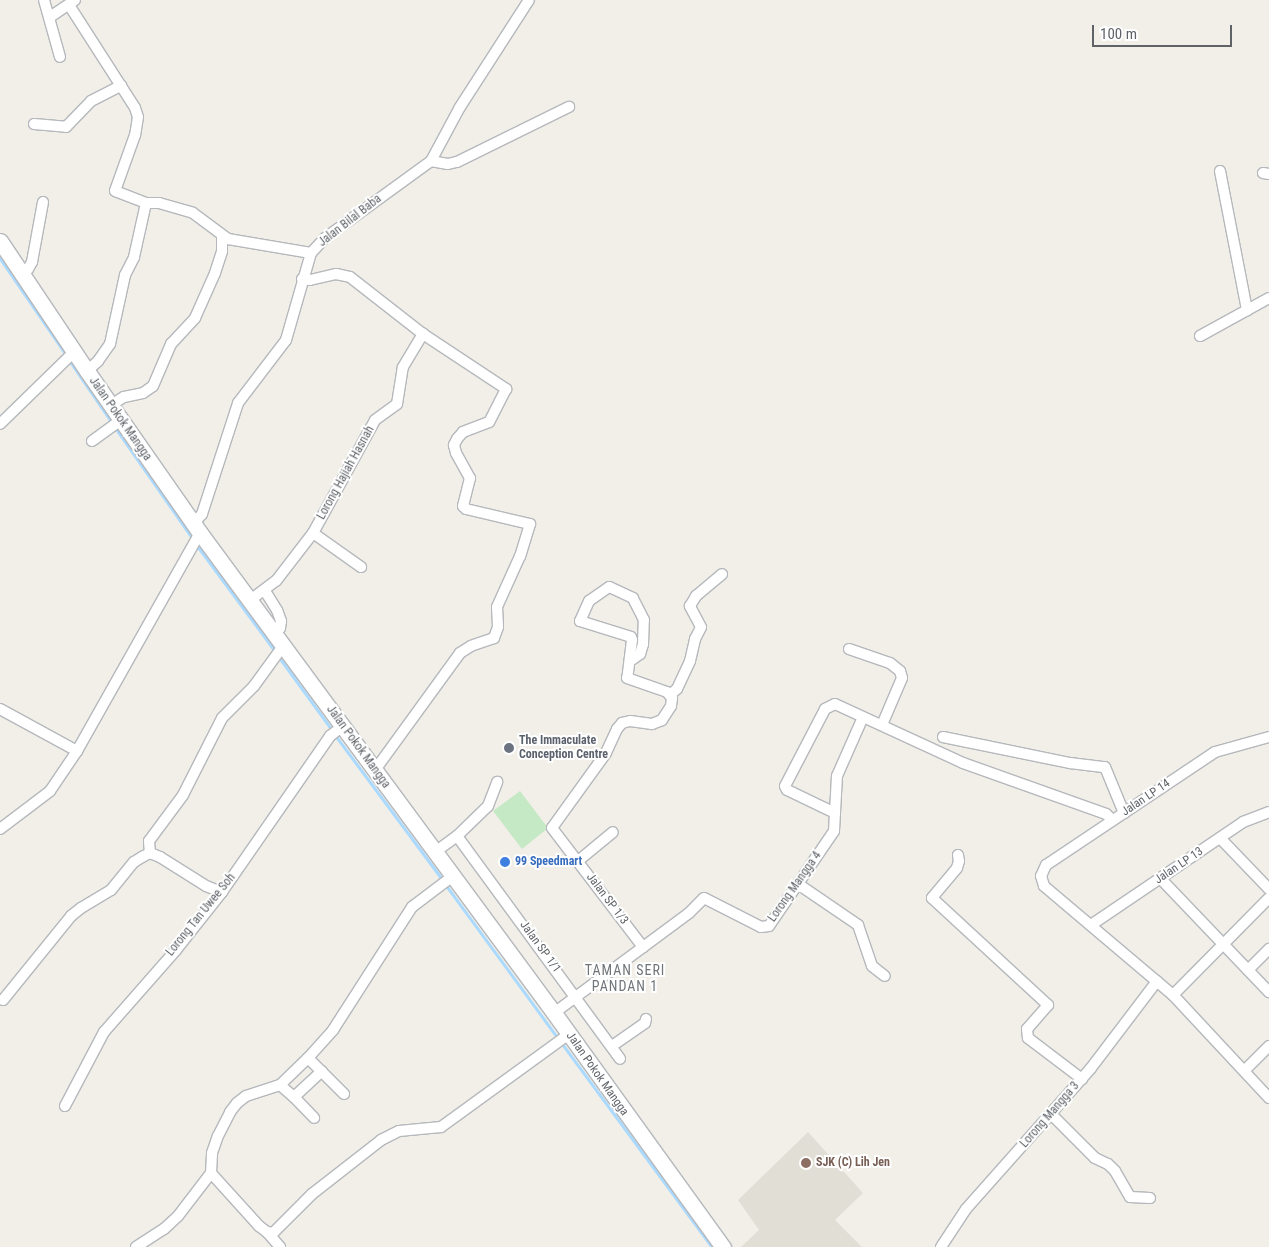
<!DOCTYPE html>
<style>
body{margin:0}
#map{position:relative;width:1269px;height:1247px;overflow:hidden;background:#f1efe8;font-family:"Roboto Condensed",sans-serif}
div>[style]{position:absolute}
.education>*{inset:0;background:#e1ded6}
.green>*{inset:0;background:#c5e8c5}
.stream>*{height:2.5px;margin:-1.25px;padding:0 1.25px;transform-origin:1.25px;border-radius:1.25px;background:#aadaff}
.roads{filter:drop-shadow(1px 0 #b5b8bc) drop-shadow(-1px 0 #b5b8bc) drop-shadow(0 1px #b5b8bc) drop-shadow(0 -1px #b5b8bc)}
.minor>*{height:10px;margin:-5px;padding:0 5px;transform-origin:5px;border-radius:5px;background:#fff}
.secondary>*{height:15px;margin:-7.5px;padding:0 7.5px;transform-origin:7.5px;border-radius:7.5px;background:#fff}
.dots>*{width:14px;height:14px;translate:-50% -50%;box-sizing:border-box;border:2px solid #fff;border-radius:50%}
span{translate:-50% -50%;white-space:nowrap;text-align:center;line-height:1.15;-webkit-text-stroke:4px #fff;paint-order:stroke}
.street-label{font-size:12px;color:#5f6368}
.worship-label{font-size:12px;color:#5b616d;font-weight:700}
.left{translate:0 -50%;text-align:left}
.shop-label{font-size:12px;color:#366cbe;font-weight:700}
.education-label{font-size:12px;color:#785e54;font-weight:700}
.neighbourhood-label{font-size:14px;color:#70757a;letter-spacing:1px}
.scale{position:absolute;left:1092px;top:25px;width:140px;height:22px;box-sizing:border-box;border:2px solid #5f6368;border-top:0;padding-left:6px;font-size:15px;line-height:18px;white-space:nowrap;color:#5f6368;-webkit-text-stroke:4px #fff;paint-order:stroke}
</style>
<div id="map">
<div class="education">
<div style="clip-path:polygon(808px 1132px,863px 1193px,835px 1220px,862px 1247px,741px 1247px,759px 1230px,738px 1200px)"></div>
</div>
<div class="green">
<div style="clip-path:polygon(520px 791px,548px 828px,522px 849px,493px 811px)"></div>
</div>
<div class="stream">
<div style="left:0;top:258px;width:119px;rotate:55.6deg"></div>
<div style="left:70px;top:361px;width:74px;rotate:55.5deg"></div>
<div style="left:115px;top:427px;width:136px;rotate:55.1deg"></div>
<div style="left:196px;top:544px;width:134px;rotate:53.5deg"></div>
<div style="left:279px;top:657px;width:92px;rotate:53.9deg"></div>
<div style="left:336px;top:736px;width:179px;rotate:53.4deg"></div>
<div style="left:446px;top:885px;width:190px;rotate:53.8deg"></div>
<div style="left:561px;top:1042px;width:255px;rotate:53.6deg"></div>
</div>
<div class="roads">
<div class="minor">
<div style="left:44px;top:0;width:59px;rotate:74.3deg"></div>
<div style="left:69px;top:5px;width:122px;rotate:57.3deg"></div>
<div style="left:135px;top:108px;width:9px;rotate:72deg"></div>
<div style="left:138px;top:117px;width:18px;rotate:99deg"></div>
<div style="left:135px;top:135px;width:59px;rotate:109.7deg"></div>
<div style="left:115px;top:191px;width:33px;rotate:21deg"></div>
<div style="left:50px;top:17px;width:30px;rotate:-34deg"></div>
<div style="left:34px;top:124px;width:32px;rotate:5deg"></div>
<div style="left:66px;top:127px;width:36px;rotate:-46deg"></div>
<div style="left:91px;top:101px;width:34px;rotate:-27deg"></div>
<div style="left:431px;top:161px;width:17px;rotate:10deg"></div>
<div style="left:448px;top:164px;width:9px;rotate:-13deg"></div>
<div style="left:457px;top:162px;width:125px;rotate:-26.2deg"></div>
<div style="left:1220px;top:171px;width:142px;rotate:79deg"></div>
<div style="left:1263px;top:173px;width:6px;rotate:9deg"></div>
<div style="left:22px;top:274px;width:8px;rotate:-40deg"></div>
<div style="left:28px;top:269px;width:8px;rotate:-60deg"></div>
<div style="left:32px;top:262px;width:61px;rotate:-79.6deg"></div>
<div style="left:302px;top:279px;width:8px;rotate:7deg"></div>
<div style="left:310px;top:280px;width:27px;rotate:-13deg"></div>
<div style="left:336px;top:274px;width:14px;rotate:12deg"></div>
<div style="left:350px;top:277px;width:93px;rotate:38deg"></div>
<div style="left:423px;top:334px;width:100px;rotate:33.5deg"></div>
<div style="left:506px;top:389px;width:37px;rotate:117deg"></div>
<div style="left:489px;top:422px;width:28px;rotate:159deg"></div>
<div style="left:463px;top:432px;width:9px;rotate:131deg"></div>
<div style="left:457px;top:439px;width:7px;rotate:117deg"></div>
<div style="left:454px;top:445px;width:8px;rotate:76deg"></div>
<div style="left:456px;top:453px;width:29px;rotate:61deg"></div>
<div style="left:470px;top:478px;width:29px;rotate:104deg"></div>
<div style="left:463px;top:506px;width:4px;rotate:45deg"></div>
<div style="left:466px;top:509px;width:66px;rotate:13.2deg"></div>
<div style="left:530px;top:524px;width:34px;rotate:107deg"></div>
<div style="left:520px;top:556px;width:56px;rotate:114.3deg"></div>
<div style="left:497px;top:607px;width:20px;rotate:87deg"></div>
<div style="left:498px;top:627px;width:12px;rotate:110deg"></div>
<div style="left:494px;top:638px;width:24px;rotate:161deg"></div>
<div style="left:471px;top:646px;width:13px;rotate:148deg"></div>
<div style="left:460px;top:653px;width:145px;rotate:126deg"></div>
<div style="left:1200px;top:336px;width:79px;rotate:-28.8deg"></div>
<div style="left:87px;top:371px;width:15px;rotate:-42deg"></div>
<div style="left:98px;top:361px;width:21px;rotate:-55deg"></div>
<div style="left:110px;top:344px;width:71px;rotate:-77.7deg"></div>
<div style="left:125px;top:275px;width:20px;rotate:-63deg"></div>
<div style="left:134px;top:257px;width:55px;rotate:-77.5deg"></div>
<div style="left:146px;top:203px;width:13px"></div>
<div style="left:159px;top:203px;width:35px;rotate:16deg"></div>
<div style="left:193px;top:213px;width:44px;rotate:36.6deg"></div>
<div style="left:228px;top:239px;width:84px;rotate:9.6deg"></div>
<div style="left:111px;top:405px;width:15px;rotate:-32deg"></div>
<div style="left:124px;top:397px;width:19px;rotate:-12deg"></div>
<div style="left:143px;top:393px;width:12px;rotate:-35deg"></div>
<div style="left:153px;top:386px;width:46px;rotate:-66.8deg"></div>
<div style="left:171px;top:344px;width:35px;rotate:-47deg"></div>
<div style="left:195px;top:318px;width:49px;rotate:-66deg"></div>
<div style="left:215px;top:273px;width:23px;rotate:-72deg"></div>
<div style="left:222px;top:251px;width:14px;rotate:-90deg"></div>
<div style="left:0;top:424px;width:103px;rotate:-44.2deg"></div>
<div style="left:92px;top:441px;width:36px;rotate:-36deg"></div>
<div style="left:194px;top:523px;width:12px;rotate:-48deg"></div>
<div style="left:202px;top:514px;width:117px;rotate:-72deg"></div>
<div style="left:238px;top:403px;width:79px;rotate:-52.7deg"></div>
<div style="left:286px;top:340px;width:91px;rotate:-74deg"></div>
<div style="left:311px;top:253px;width:21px;rotate:-47deg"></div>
<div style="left:325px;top:238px;width:131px;rotate:-36deg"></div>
<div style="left:431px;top:161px;width:61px;rotate:-61.8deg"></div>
<div style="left:460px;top:107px;width:127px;rotate:-57.2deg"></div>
<div style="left:313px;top:533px;width:59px;rotate:35.3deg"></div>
<div style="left:265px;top:591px;width:22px;rotate:58deg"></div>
<div style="left:277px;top:610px;width:12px;rotate:70deg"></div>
<div style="left:281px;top:621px;width:7px;rotate:98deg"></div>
<div style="left:280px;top:628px;width:9px;rotate:126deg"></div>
<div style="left:249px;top:601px;width:34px;rotate:-37deg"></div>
<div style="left:276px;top:581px;width:61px;rotate:-52.4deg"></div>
<div style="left:313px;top:533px;width:129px;rotate:-61.2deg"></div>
<div style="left:375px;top:420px;width:27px;rotate:-36deg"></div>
<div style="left:397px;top:404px;width:37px;rotate:-81deg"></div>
<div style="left:403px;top:367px;width:39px;rotate:-59deg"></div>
<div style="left:849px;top:649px;width:43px;rotate:18.9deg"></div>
<div style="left:890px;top:663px;width:13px;rotate:39deg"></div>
<div style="left:900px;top:671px;width:7px;rotate:74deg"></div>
<div style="left:902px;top:678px;width:51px;rotate:113.1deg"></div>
<div style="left:630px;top:659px;width:3px"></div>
<div style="left:633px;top:659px;width:9px;rotate:-36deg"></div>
<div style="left:640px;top:654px;width:10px;rotate:-73deg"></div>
<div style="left:643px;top:644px;width:24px;rotate:-88deg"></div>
<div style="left:644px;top:620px;width:25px;rotate:-117deg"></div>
<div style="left:633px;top:598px;width:26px;rotate:-155deg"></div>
<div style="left:609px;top:587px;width:24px;rotate:145deg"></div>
<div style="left:589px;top:601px;width:22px;rotate:114deg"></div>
<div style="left:580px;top:621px;width:53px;rotate:17.4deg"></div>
<div style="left:631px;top:637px;width:3px;rotate:72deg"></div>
<div style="left:632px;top:640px;width:38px;rotate:97deg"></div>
<div style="left:627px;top:678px;width:42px;rotate:19.3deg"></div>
<div style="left:667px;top:692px;width:8px;rotate:50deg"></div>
<div style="left:672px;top:698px;width:8px;rotate:97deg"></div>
<div style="left:671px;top:706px;width:17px;rotate:123deg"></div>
<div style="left:662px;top:720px;width:11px;rotate:158deg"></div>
<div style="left:652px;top:724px;width:22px;rotate:-172deg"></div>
<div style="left:630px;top:721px;width:8px;rotate:166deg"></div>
<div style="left:622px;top:723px;width:8px;rotate:130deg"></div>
<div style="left:617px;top:729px;width:26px;rotate:115deg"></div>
<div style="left:606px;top:753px;width:92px;rotate:125.8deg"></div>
<div style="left:552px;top:828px;width:150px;rotate:52.6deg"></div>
<div style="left:670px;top:695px;width:9px;rotate:-41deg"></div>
<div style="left:677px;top:689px;width:31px;rotate:-65deg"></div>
<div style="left:690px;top:661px;width:23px;rotate:-77deg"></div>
<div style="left:695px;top:639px;width:13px;rotate:-63deg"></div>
<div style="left:701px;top:627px;width:24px;rotate:-118deg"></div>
<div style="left:690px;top:606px;width:12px;rotate:-59deg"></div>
<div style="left:696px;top:596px;width:34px;rotate:-40deg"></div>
<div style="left:0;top:709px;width:88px;rotate:28.6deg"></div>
<div style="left:943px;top:737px;width:130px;rotate:11.6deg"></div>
<div style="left:1070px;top:763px;width:35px;rotate:7deg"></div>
<div style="left:1105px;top:767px;width:50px;rotate:67.6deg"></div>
<div style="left:1269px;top:737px;width:56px;rotate:164.5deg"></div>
<div style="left:1215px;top:752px;width:203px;rotate:146.2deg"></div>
<div style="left:1046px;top:865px;width:12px;rotate:114deg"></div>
<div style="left:1041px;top:876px;width:10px;rotate:73deg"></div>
<div style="left:1044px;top:886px;width:169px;rotate:40.2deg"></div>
<div style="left:1173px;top:995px;width:141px;rotate:47deg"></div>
<div style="left:835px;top:813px;width:53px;rotate:-154.4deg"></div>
<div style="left:787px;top:790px;width:4px;rotate:-117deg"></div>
<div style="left:785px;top:786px;width:87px;rotate:-62.5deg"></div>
<div style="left:825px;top:709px;width:11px;rotate:-27deg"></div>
<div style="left:835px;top:704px;width:141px;rotate:24.7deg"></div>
<div style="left:963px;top:763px;width:152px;rotate:19.6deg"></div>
<div style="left:1106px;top:814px;width:9px;rotate:41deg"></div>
<div style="left:0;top:829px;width:63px;rotate:-37.2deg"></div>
<div style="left:50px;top:791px;width:48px;rotate:-56deg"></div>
<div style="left:77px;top:751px;width:250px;rotate:-60.6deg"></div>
<div style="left:457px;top:836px;width:276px;rotate:53.8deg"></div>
<div style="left:1220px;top:838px;width:71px;rotate:46.1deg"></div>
<div style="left:435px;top:852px;width:27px;rotate:-36deg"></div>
<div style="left:457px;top:836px;width:43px;rotate:-44.1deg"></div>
<div style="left:488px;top:806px;width:26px;rotate:-69deg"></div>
<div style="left:150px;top:853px;width:12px;rotate:-95deg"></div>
<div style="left:149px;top:841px;width:57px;rotate:-53.5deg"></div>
<div style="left:183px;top:795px;width:86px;rotate:-63.1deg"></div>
<div style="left:222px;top:718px;width:45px;rotate:-45deg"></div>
<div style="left:254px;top:686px;width:49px;rotate:-54.1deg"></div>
<div style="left:958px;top:855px;width:6px;rotate:81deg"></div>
<div style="left:959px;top:861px;width:7px;rotate:106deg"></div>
<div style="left:957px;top:868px;width:39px;rotate:130deg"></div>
<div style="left:932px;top:898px;width:158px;rotate:42.7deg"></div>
<div style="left:1048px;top:1005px;width:32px;rotate:131deg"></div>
<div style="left:1027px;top:1029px;width:9px;rotate:84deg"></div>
<div style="left:1028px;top:1038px;width:68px;rotate:37.2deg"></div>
<div style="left:578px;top:861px;width:45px;rotate:-39.6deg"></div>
<div style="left:1160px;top:878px;width:158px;rotate:46.3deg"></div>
<div style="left:798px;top:884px;width:73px;rotate:34.3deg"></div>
<div style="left:858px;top:925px;width:43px;rotate:71.1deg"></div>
<div style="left:872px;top:966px;width:16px;rotate:38deg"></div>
<div style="left:1091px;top:925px;width:184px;rotate:-34.1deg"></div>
<div style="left:1243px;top:822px;width:28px;rotate:-21deg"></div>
<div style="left:1248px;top:970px;width:30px;rotate:-45deg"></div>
<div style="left:1173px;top:995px;width:136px;rotate:-45.3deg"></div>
<div style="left:3px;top:1000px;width:108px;rotate:-51deg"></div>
<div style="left:71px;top:916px;width:13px;rotate:-39deg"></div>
<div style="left:81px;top:908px;width:35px;rotate:-31deg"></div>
<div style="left:111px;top:890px;width:36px;rotate:-51deg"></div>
<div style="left:134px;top:862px;width:9px;rotate:-32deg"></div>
<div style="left:142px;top:857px;width:9px;rotate:-27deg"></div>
<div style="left:150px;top:853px;width:11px;rotate:22deg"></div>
<div style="left:160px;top:857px;width:54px;rotate:32.2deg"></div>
<div style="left:206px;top:886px;width:17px;rotate:21deg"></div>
<div style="left:554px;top:1013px;width:168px;rotate:-36.5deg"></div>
<div style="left:689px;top:913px;width:21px;rotate:-45deg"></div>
<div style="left:704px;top:898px;width:64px;rotate:27deg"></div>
<div style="left:761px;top:927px;width:8px;rotate:-7deg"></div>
<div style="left:769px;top:926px;width:115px;rotate:-55.6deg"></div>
<div style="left:834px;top:831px;width:55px;rotate:-86.9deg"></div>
<div style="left:837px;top:776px;width:64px;rotate:-66.2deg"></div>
<div style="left:612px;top:1046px;width:40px;rotate:-34.9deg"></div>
<div style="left:645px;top:1023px;width:4px;rotate:-76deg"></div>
<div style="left:308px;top:1058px;width:51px;rotate:45deg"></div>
<div style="left:1245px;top:1070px;width:34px;rotate:-45deg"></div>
<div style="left:280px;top:1085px;width:18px;rotate:41deg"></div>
<div style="left:294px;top:1097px;width:38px;rotate:-43deg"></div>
<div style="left:294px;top:1097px;width:29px;rotate:46deg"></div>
<div style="left:65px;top:1106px;width:84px;rotate:-62.2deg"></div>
<div style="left:104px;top:1032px;width:109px;rotate:-48.7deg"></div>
<div style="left:176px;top:950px;width:74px;rotate:-51.6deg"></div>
<div style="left:222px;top:892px;width:190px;rotate:-55.3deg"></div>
<div style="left:330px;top:736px;width:16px;rotate:-38deg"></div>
<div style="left:1051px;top:1114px;width:62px;rotate:45deg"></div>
<div style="left:1095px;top:1158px;width:14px;rotate:25deg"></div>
<div style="left:1108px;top:1164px;width:10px;rotate:45deg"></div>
<div style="left:1115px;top:1171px;width:30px;rotate:60deg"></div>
<div style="left:1130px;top:1197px;width:20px;rotate:3deg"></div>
<div style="left:211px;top:1173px;width:72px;rotate:47.8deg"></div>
<div style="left:259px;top:1226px;width:10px;rotate:37deg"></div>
<div style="left:267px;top:1232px;width:6px;rotate:9deg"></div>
<div style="left:273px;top:1233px;width:55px;rotate:-45deg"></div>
<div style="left:312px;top:1194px;width:88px;rotate:-38deg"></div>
<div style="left:381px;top:1140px;width:20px;rotate:-27deg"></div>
<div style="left:399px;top:1131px;width:42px;rotate:-5.4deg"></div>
<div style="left:441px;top:1127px;width:158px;rotate:-36deg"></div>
<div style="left:267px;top:1232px;width:20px;rotate:49deg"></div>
<div style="left:136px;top:1247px;width:33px;rotate:-33deg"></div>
<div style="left:164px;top:1229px;width:19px;rotate:-43deg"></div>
<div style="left:178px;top:1216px;width:54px;rotate:-52.5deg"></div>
<div style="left:211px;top:1173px;width:20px;rotate:-87deg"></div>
<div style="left:212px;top:1153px;width:18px;rotate:-71deg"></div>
<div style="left:218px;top:1136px;width:27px;rotate:-63deg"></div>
<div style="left:230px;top:1112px;width:11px;rotate:-52deg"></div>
<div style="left:237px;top:1103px;width:11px;rotate:-38deg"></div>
<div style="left:246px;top:1096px;width:36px;rotate:-18deg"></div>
<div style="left:280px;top:1085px;width:39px;rotate:-44deg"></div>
<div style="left:308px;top:1058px;width:38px;rotate:-48deg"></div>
<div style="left:333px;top:1030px;width:146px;rotate:-57.3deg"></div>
<div style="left:412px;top:907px;width:51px;rotate:-37.1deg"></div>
<div style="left:941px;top:1247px;width:45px;rotate:-56.7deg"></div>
<div style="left:966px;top:1209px;width:188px;rotate:-48.4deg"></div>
<div style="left:1091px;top:1068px;width:109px;rotate:-52.8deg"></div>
</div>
<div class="secondary">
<div style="left:0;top:241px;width:156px;rotate:56.2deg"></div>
<div style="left:87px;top:371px;width:198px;rotate:55.1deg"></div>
<div style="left:200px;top:533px;width:596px;rotate:53.59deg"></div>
<div style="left:554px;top:1013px;width:289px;rotate:54.2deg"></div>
</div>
</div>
<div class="dots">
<div style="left:509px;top:748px;background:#6b7280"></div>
<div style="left:505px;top:862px;background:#3f7fe0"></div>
<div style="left:806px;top:1163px;background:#8d6e63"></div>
</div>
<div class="street-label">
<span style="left:350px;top:221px;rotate:-38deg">Jalan Bilal Baba</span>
<span style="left:120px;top:419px;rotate:55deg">Jalan Pokok Mangga</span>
<span style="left:346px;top:473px;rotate:-61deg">Lorong Hajiah Hasnah</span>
<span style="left:358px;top:747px;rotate:54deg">Jalan Pokok Mangga</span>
<span style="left:1146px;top:798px;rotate:-34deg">Jalan LP 14</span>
<span style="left:1179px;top:866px;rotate:-34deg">Jalan LP 13</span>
<span style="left:795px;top:887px;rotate:-55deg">Lorong Mangga 4</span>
<span style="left:607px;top:899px;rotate:53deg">Jalan SP 1/3</span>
<span style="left:201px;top:915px;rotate:-51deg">Lorong Tan Uwee Soh</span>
<span style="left:540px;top:947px;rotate:54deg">Jalan SP 1/1</span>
<span style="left:597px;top:1074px;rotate:55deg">Jalan Pokok Mangga</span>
<span style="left:1050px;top:1115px;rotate:-49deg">Lorong Mangga 3</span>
</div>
<div class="worship-label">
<span class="left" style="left:519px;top:748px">The Immaculate<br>Conception Centre</span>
</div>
<div class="shop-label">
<span class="left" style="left:515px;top:862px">99 Speedmart</span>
</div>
<div class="education-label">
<span class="left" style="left:816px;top:1163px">SJK (C) Lih Jen</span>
</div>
<div class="neighbourhood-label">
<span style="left:625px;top:978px">TAMAN SERI<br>PANDAN 1</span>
</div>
<div class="scale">100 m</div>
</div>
